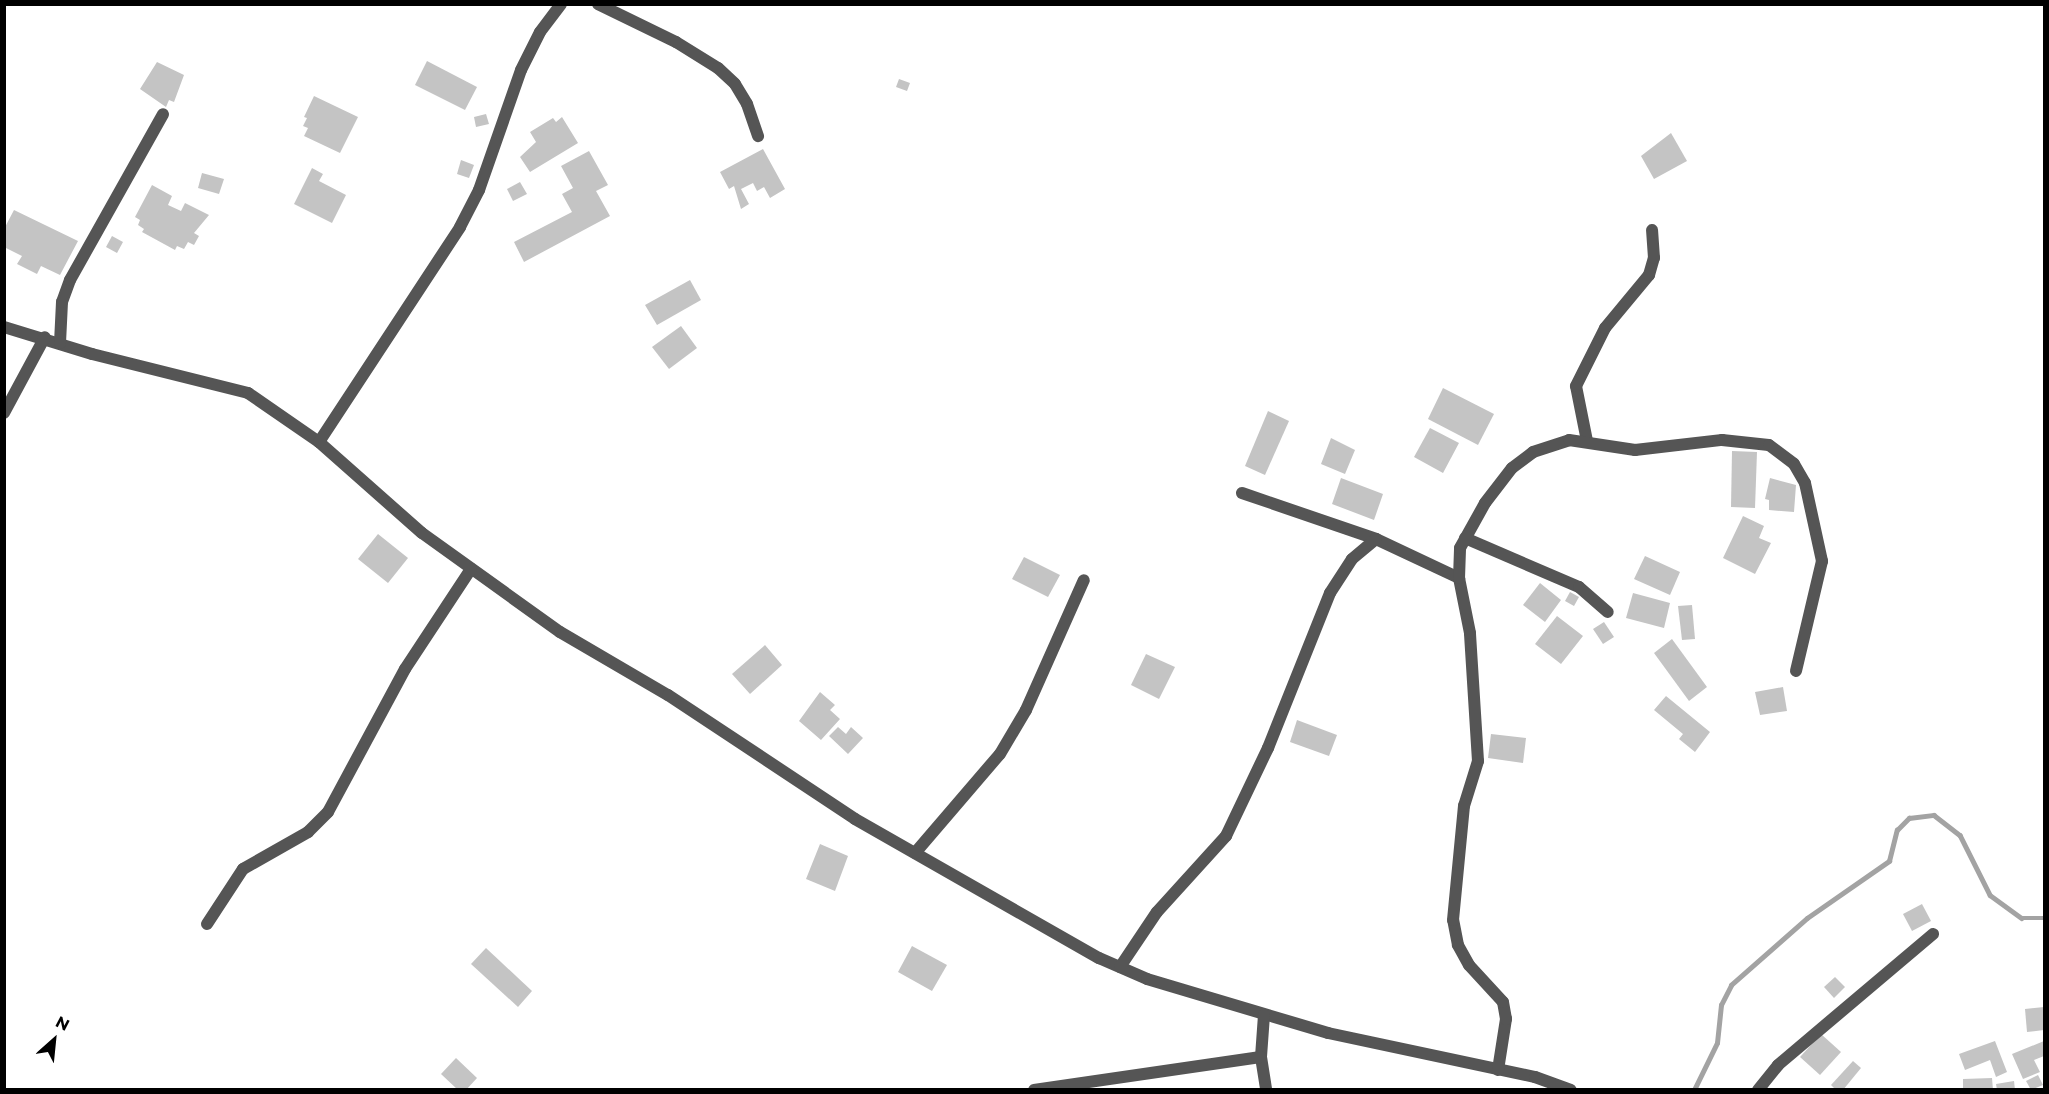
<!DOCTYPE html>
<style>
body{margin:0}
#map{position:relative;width:2049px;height:1094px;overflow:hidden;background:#fff;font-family:Montserrat,sans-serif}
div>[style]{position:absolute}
.stream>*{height:4.5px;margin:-2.25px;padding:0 2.25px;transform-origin:2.25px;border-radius:2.25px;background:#a3a3a3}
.building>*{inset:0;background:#c4c4c4}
.minor>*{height:12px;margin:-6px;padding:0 6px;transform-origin:6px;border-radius:6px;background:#555}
span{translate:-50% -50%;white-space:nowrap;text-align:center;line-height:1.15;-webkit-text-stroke:4.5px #fff;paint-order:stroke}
.frame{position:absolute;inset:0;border:6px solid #000;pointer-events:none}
.north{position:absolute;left:24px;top:1010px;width:60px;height:60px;-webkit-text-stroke:4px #fff;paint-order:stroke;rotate:27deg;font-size:16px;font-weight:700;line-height:24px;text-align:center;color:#000}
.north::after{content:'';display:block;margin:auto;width:21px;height:27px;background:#000;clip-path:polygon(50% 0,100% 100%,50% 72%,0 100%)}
</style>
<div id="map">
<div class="stream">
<div style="left:1694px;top:1090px;width:52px;rotate:-63.9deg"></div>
<div style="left:1717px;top:1043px;width:38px;rotate:-84deg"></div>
<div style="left:1721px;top:1005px;width:22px;rotate:-63deg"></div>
<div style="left:1731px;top:985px;width:101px;rotate:-41.4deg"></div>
<div style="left:1807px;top:918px;width:100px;rotate:-34.8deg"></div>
<div style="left:1889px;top:861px;width:32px;rotate:-76deg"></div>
<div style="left:1897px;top:830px;width:17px;rotate:-45deg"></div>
<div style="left:1909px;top:818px;width:25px;rotate:-7deg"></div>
<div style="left:1934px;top:815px;width:33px;rotate:38deg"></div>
<div style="left:1960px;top:835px;width:67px;rotate:63.4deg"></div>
<div style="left:1990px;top:895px;width:39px;rotate:36deg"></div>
<div style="left:2022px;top:918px;width:22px"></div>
</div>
<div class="building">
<div style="clip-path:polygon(427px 61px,477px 87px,465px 110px,415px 85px)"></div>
<div style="clip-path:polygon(157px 62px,184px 75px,174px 102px,169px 100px,166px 107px,140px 89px)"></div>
<div style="clip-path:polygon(899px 79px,910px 83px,907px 91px,896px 87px)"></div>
<div style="clip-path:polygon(314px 96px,358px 117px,340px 153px,304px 136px,308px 128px,303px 126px,307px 118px,304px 117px)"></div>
<div style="clip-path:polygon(486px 114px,489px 124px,476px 127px,474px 117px)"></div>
<div style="clip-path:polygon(562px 117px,578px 143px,530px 172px,520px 157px,536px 142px,530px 132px,553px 118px,556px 122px)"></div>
<div style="clip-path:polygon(1671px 133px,1687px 161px,1654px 179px,1641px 156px)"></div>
<div style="clip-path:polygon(763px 149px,785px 189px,770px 198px,764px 187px,757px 191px,753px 183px,741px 189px,749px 204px,741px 209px,734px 186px,729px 189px,720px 172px)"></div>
<div style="clip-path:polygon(589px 151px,608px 185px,596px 191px,610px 216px,524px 262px,514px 242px,572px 212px,562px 194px,573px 188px,561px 166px)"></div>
<div style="clip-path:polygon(461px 160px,474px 165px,469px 178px,457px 174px)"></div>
<div style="clip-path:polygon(312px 168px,323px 174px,319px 181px,346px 195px,332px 223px,294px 204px)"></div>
<div style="clip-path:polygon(202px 173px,224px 179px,219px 194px,198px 188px)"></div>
<div style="clip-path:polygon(520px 182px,527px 194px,513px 201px,507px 189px)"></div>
<div style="clip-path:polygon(152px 185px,172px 196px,168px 205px,181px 211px,185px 203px,209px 215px,194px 233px,199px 236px,194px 245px,188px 242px,184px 249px,177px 246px,175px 250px,142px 232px,144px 229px,138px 225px,140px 220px,135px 217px)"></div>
<div style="clip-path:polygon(14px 210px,78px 241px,60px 275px,41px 266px,37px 274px,17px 264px,22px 256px,4px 247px,4px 229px)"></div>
<div style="clip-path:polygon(112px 236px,123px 242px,117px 253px,106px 247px)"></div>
<div style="clip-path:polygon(690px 280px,701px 300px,657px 325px,645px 305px)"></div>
<div style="clip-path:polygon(681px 326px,697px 348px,669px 369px,652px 347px)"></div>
<div style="clip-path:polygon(1443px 388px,1494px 414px,1478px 445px,1428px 419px)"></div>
<div style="clip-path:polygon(1268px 411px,1289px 421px,1265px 475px,1245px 466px)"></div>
<div style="clip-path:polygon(1430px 428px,1459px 443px,1443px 473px,1414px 457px)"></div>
<div style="clip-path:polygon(1331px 438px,1355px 450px,1345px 474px,1321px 464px)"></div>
<div style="clip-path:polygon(1732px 451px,1757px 452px,1755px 508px,1731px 507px)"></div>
<div style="clip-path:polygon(1341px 478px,1383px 494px,1374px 520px,1332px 504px)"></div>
<div style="clip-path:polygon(1770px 478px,1796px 485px,1794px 512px,1769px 510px,1769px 500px,1765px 499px)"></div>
<div style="clip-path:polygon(1743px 516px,1764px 526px,1759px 538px,1771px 543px,1755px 574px,1723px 558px)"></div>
<div style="clip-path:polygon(378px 534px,408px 558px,388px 583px,358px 559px)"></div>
<div style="clip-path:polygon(1645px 556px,1680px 572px,1670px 595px,1634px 579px)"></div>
<div style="clip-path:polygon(1024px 557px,1060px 575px,1048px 597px,1012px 579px)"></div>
<div style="clip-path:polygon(1540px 583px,1561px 600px,1545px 622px,1523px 605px)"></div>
<div style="clip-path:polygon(1570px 592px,1579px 597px,1574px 606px,1565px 601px)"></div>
<div style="clip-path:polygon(1633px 593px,1670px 603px,1664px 628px,1626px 618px)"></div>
<div style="clip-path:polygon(1692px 605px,1695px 639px,1682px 640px,1678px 606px)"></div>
<div style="clip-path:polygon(1557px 616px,1583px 636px,1561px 664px,1535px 644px)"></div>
<div style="clip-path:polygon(1604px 622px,1614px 637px,1603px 644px,1593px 629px)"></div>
<div style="clip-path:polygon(1672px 639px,1707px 687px,1689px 701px,1654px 653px)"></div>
<div style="clip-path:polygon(765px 645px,782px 665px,750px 694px,732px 674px)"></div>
<div style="clip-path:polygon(1146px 654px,1175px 667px,1159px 699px,1131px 685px)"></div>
<div style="clip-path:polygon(1783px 687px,1787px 711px,1760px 715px,1755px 692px)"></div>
<div style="clip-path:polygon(820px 692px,835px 705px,830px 710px,840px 719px,821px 740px,799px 721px)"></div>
<div style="clip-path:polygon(1666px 696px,1710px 732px,1695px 752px,1679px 739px,1683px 734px,1654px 710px)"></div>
<div style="clip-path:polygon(1297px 720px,1337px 735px,1329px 756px,1290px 742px)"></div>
<div style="clip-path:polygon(838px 727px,846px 734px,851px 727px,863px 738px,848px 754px,829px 736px)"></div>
<div style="clip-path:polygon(1491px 734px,1526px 738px,1523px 763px,1488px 758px)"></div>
<div style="clip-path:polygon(820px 844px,848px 856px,835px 891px,806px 879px)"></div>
<div style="clip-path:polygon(1922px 904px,1931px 921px,1912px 931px,1903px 914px)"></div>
<div style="clip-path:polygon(912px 946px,947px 965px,932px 991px,898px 972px)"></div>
<div style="clip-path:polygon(486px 948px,532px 991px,518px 1007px,471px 964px)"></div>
<div style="clip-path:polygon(1835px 977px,1845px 987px,1834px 998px,1824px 987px)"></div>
<div style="clip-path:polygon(2044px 1007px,2044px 1030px,2027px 1032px,2025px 1009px)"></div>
<div style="clip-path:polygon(1821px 1034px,1841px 1052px,1820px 1075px,1800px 1057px)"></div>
<div style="clip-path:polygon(1995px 1041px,2007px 1072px,1996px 1077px,1990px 1060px,1965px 1070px,1959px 1054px)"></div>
<div style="clip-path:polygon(2044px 1041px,2044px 1056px,2034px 1060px,2040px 1072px,2023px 1079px,2012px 1054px)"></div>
<div style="clip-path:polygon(456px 1058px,477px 1078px,466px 1090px,458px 1090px,441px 1074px)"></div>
<div style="clip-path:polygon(1853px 1061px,1861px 1068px,1843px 1090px,1836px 1090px,1831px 1085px)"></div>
<div style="clip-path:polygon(2038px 1075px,2043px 1085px,2031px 1090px,2026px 1081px)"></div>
<div style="clip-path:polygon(1992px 1078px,1993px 1090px,1963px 1090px,1963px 1079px)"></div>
<div style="clip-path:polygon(2014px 1081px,2015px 1090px,1997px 1090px,1996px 1084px)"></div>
</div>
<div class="minor">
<div style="left:598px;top:4px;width:87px;rotate:26deg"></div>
<div style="left:676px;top:42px;width:49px;rotate:31.8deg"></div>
<div style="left:718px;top:68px;width:23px;rotate:43deg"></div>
<div style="left:735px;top:84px;width:23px;rotate:59deg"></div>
<div style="left:747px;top:104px;width:34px;rotate:71deg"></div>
<div style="left:4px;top:327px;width:92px;rotate:17.1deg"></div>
<div style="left:92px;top:354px;width:161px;rotate:14deg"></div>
<div style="left:248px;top:393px;width:86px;rotate:34.6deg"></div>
<div style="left:319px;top:442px;width:137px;rotate:41.5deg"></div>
<div style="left:422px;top:533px;width:170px;rotate:35.7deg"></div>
<div style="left:560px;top:632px;width:125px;rotate:30.3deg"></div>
<div style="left:668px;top:695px;width:224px;rotate:33.5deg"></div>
<div style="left:855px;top:819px;width:281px;rotate:29.7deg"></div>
<div style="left:1099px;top:958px;width:52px;rotate:23.6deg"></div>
<div style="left:1147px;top:979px;width:189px;rotate:16.6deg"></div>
<div style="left:1328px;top:1033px;width:212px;rotate:12deg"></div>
<div style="left:1535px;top:1077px;width:38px;rotate:20deg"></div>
<div style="left:60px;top:343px;width:41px;rotate:-87.2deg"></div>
<div style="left:62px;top:302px;width:23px;rotate:-70deg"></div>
<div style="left:70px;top:280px;width:190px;rotate:-60.7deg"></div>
<div style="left:4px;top:413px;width:86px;rotate:-61.7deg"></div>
<div style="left:1587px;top:441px;width:56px;rotate:-101.3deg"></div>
<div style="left:1576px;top:386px;width:65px;rotate:-63.4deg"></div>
<div style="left:1605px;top:328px;width:69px;rotate:-50.3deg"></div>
<div style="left:1649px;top:275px;width:18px;rotate:-74deg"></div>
<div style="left:1654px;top:258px;width:28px;rotate:-94deg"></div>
<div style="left:319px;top:442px;width:257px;rotate:-56.7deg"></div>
<div style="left:460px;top:227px;width:42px;rotate:-62.8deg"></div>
<div style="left:479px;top:190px;width:127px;rotate:-70.7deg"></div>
<div style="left:521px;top:70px;width:42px;rotate:-63.4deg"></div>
<div style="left:540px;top:32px;width:35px;rotate:-53deg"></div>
<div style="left:1242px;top:493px;width:142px;rotate:18.9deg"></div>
<div style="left:1376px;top:539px;width:92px;rotate:25.2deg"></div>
<div style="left:1465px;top:538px;width:124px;rotate:23.3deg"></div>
<div style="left:1579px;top:587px;width:38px;rotate:41deg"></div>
<div style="left:915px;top:853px;width:130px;rotate:-49.4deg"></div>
<div style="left:1000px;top:754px;width:51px;rotate:-59.4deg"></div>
<div style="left:1026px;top:710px;width:142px;rotate:-66deg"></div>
<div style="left:207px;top:924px;width:66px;rotate:-56.8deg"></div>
<div style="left:243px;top:869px;width:75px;rotate:-29.6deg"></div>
<div style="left:308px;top:832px;width:28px;rotate:-45deg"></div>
<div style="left:328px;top:812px;width:162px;rotate:-61.7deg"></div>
<div style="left:405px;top:669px;width:120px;rotate:-56.6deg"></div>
<div style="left:1120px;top:967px;width:66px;rotate:-56.1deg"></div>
<div style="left:1157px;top:912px;width:103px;rotate:-47.8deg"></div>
<div style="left:1226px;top:836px;width:98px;rotate:-64.5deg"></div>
<div style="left:1268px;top:748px;width:167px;rotate:-68.2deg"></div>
<div style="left:1330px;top:593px;width:40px;rotate:-57.1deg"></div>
<div style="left:1352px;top:559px;width:31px;rotate:-40deg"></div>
<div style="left:1264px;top:1015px;width:42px;rotate:94.1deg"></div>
<div style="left:1261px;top:1057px;width:33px;rotate:81deg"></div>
<div style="left:1498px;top:1070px;width:52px;rotate:-81.1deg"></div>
<div style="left:1506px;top:1019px;width:17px;rotate:-100deg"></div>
<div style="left:1503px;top:1002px;width:50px;rotate:-132.6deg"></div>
<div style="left:1469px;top:965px;width:23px;rotate:-119deg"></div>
<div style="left:1458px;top:945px;width:25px;rotate:-101deg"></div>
<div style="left:1453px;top:920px;width:115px;rotate:-84.5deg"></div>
<div style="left:1464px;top:806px;width:47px;rotate:-72.7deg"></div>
<div style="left:1478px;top:761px;width:128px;rotate:-93.6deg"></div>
<div style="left:1470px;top:633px;width:56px;rotate:-101.3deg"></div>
<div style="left:1459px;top:578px;width:30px;rotate:-88deg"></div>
<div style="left:1460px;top:548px;width:51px;rotate:-60.9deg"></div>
<div style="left:1485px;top:503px;width:44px;rotate:-52.4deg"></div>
<div style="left:1512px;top:468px;width:26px;rotate:-37deg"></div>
<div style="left:1533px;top:452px;width:38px;rotate:-18deg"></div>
<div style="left:1569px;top:440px;width:67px;rotate:8.6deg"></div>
<div style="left:1635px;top:450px;width:88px;rotate:-6.6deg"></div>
<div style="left:1722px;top:440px;width:47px;rotate:6.1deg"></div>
<div style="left:1769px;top:445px;width:31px;rotate:37deg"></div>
<div style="left:1794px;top:464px;width:22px;rotate:60deg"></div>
<div style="left:1805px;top:483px;width:80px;rotate:77.7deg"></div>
<div style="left:1822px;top:561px;width:113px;rotate:103.3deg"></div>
<div style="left:1034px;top:1090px;width:229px;rotate:-8.3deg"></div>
<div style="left:1758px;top:1090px;width:32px;rotate:-51deg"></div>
<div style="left:1778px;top:1065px;width:203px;rotate:-40.2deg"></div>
</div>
<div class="frame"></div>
<div class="north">N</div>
</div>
